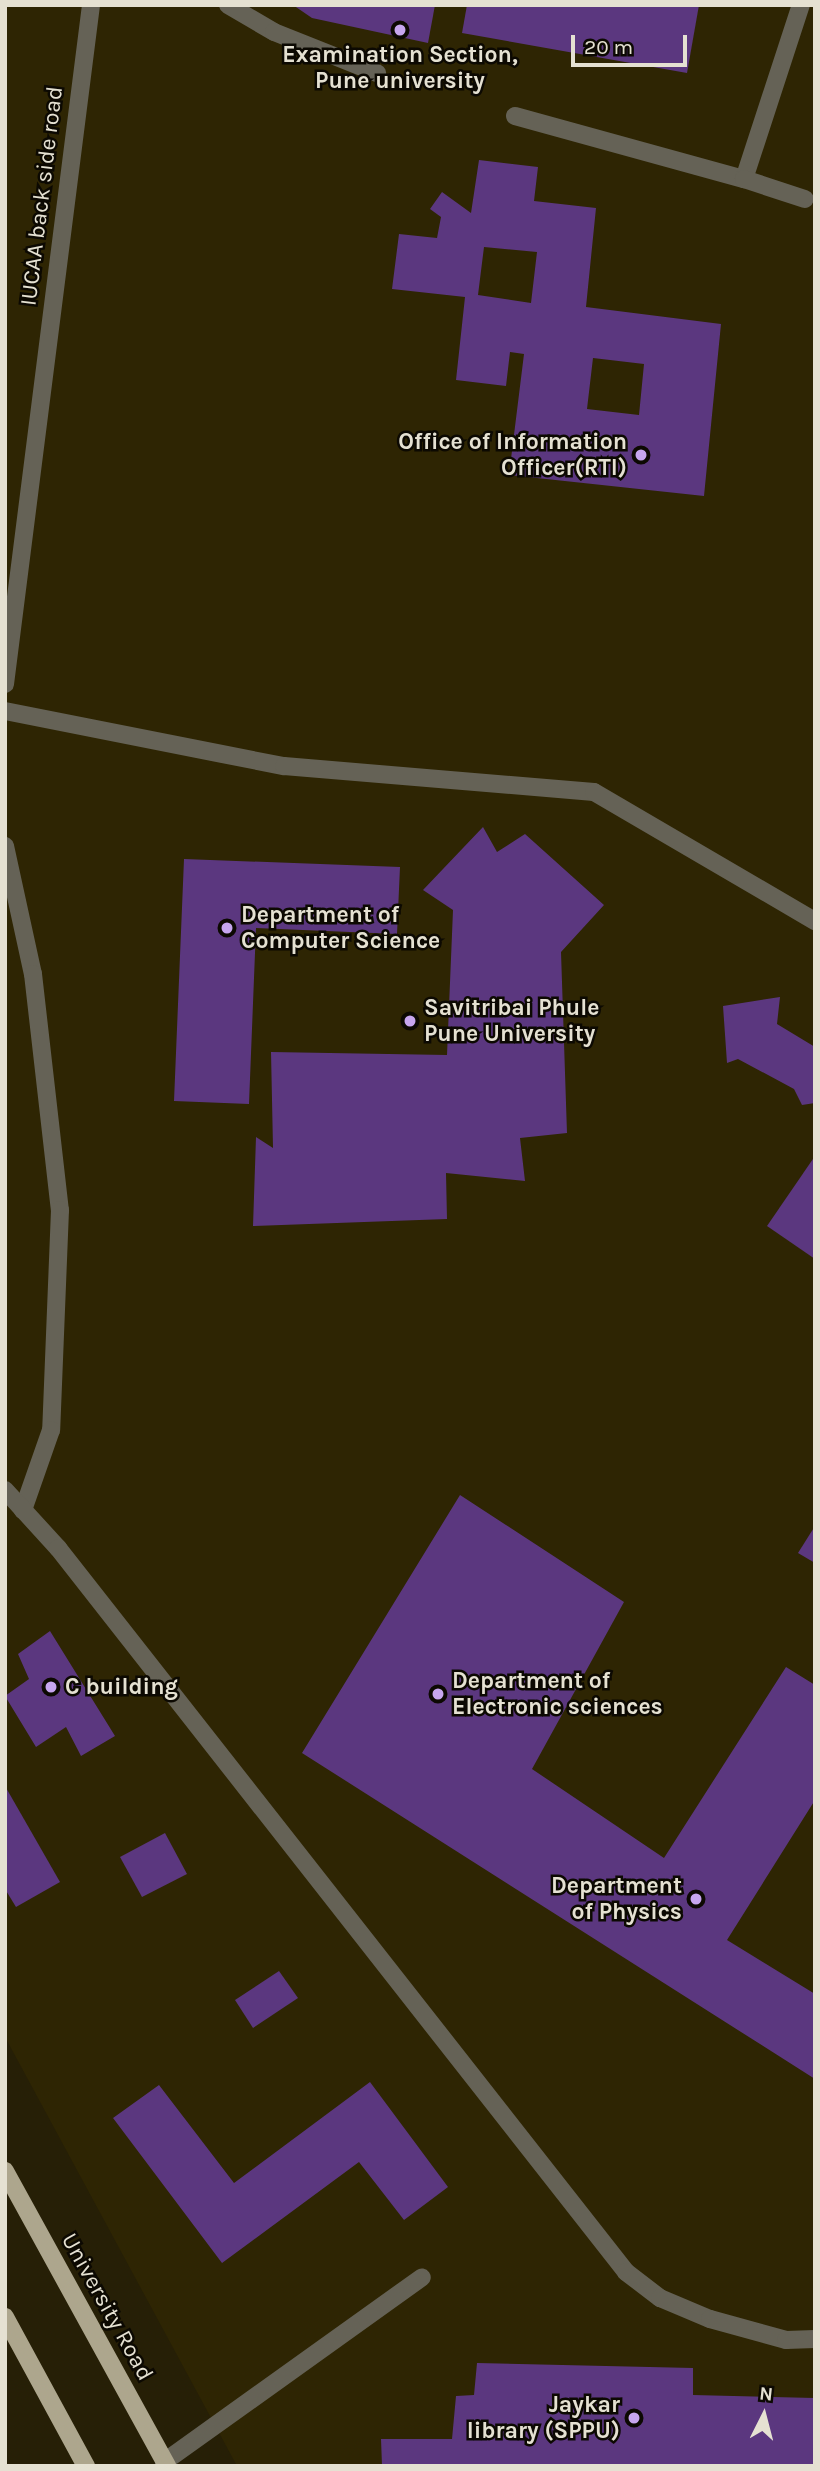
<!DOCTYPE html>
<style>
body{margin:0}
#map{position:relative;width:820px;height:2471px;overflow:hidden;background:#261f06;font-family:Karla,sans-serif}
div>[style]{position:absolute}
.built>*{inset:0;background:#2e2503}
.building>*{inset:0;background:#5b377f}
.lane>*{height:18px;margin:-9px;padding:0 9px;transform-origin:9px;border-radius:9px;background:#656256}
.primary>*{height:18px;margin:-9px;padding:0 9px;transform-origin:9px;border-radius:9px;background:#ada68d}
.dots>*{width:19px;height:19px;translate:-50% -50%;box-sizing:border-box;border:4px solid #0c0902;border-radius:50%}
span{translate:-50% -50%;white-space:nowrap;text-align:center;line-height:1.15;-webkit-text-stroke:5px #0c0902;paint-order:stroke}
.poi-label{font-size:23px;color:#e5e1d2;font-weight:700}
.right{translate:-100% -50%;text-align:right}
.left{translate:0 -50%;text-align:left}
.street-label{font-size:23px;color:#e5e1d2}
.frame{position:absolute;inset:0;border:7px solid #e5e1d2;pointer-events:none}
.north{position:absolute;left:729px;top:2380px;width:70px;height:70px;-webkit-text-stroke:5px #0c0902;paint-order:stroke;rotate:6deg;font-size:19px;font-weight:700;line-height:28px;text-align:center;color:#e5e1d2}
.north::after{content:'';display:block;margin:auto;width:24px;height:32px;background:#e5e1d2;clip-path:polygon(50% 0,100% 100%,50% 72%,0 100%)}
.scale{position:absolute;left:571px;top:35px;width:116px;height:32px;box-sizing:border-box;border:4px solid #e5e1d2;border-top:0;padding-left:9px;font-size:21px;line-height:24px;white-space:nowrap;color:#e5e1d2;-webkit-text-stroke:5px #0c0902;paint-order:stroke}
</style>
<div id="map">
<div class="built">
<div style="clip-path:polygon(5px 5px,815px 5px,815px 2466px,237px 2466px,5px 2037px)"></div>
</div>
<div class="building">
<div style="clip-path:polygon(293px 5px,435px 5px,428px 43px,312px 18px)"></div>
<div style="clip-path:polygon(467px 5px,699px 5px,687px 73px,462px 33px)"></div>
<div style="clip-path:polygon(evenodd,479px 160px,538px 167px,534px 201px,596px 208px,586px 307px,721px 324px,704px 496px,509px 475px,524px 354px,510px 352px,506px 386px,456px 380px,465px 297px,392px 289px,399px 234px,437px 238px,441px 217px,430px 209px,442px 192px,471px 213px,479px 160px,484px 247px,537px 252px,531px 303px,478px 295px,484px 247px,479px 160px,593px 358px,644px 364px,639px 415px,587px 409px,593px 358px)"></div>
<div style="clip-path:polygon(483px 827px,497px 852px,525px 834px,604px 905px,561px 952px,567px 1133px,520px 1138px,525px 1181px,446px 1173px,447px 1219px,253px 1226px,256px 1137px,273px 1148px,271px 1052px,447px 1055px,453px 910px,423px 890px)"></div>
<div style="clip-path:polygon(184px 859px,400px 867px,397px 934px,256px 928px,249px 1104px,174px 1101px)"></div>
<div style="clip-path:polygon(780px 997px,777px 1024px,815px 1047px,815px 1103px,802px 1105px,794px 1089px,738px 1059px,727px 1063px,723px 1006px)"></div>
<div style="clip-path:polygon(815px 1156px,815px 1259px,767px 1226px)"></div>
<div style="clip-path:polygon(460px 1495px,624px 1602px,532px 1769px,664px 1858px,786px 1667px,815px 1685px,815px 1800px,727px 1940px,815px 1994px,815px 2079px,302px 1753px)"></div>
<div style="clip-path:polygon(815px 1526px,815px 1563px,798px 1553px)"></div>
<div style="clip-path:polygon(50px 1631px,115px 1736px,81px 1756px,66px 1727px,36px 1747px,5px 1696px,29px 1679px,18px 1654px)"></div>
<div style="clip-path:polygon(5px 1786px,60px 1882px,16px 1907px,5px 1889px)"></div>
<div style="clip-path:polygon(165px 1833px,187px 1874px,142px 1897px,120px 1857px)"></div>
<div style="clip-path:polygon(279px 1971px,298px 1998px,253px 2028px,235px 2000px)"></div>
<div style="clip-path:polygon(370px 2082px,448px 2187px,404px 2220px,359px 2162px,222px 2263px,113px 2118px,159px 2085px,234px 2183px)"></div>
<div style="clip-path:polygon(477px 2363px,693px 2368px,693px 2395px,815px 2398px,815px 2466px,382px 2466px,381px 2439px,452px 2439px,456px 2396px,474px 2395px)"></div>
</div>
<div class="lane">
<div style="left:228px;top:5px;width:53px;rotate:30.4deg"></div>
<div style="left:274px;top:32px;width:111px;rotate:21.7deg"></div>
<div style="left:515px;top:116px;width:238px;rotate:15.4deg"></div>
<div style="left:744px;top:179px;width:183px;rotate:-71.9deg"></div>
<div style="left:744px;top:179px;width:64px;rotate:18.2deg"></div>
<div style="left:5px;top:684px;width:684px;rotate:-82.78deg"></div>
<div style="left:5px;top:711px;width:284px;rotate:11.2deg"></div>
<div style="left:284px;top:766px;width:311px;rotate:4.8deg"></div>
<div style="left:594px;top:792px;width:256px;rotate:30.3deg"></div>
<div style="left:5px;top:846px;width:131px;rotate:77.7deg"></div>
<div style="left:33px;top:974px;width:238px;rotate:83.5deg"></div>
<div style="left:60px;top:1210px;width:220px;rotate:92.3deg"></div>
<div style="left:51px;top:1430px;width:85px;rotate:109.3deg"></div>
<div style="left:5px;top:1490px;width:79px;rotate:47.6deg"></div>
<div style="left:58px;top:1548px;width:920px;rotate:51.88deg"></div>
<div style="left:626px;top:2272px;width:43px;rotate:37.4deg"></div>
<div style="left:660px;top:2298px;width:54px;rotate:22.8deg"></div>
<div style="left:710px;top:2319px;width:79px;rotate:15.4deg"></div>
<div style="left:786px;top:2340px;width:29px;rotate:-2deg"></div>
<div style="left:164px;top:2462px;width:317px;rotate:-35.6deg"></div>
</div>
<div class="primary">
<div style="left:5px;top:2171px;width:337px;rotate:61.2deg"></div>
<div style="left:5px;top:2317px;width:170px;rotate:61.5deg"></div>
</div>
<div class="dots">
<div style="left:400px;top:30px;background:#c7a6ef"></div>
<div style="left:641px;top:455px;background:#c7a6ef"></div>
<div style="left:227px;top:928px;background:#c7a6ef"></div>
<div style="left:410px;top:1021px;background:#c7a6ef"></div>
<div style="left:51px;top:1687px;background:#c7a6ef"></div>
<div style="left:438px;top:1694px;background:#c7a6ef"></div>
<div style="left:696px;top:1899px;background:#c7a6ef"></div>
<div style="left:634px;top:2418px;background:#c7a6ef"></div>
</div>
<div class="poi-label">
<span style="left:400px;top:68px">Examination Section,<br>Pune university</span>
<span class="right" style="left:627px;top:455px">Office of Information<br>Officer(RTI)</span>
<span class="left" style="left:241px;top:928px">Department of<br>Computer Science</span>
<span class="left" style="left:424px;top:1021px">Savitribai Phule<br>Pune University</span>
<span class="left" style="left:452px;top:1694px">Department of<br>Electronic sciences</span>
<span class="left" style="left:65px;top:1687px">C building</span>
<span class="right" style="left:682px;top:1899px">Department<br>of Physics</span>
<span class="right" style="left:620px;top:2418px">Jaykar<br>library (SPPU)</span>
</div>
<div class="street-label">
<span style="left:42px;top:196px;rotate:-83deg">IUCAA back side road</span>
<span style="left:107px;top:2307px;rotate:61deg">University Road</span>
</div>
<div class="frame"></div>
<div class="north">N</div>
<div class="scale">20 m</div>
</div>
